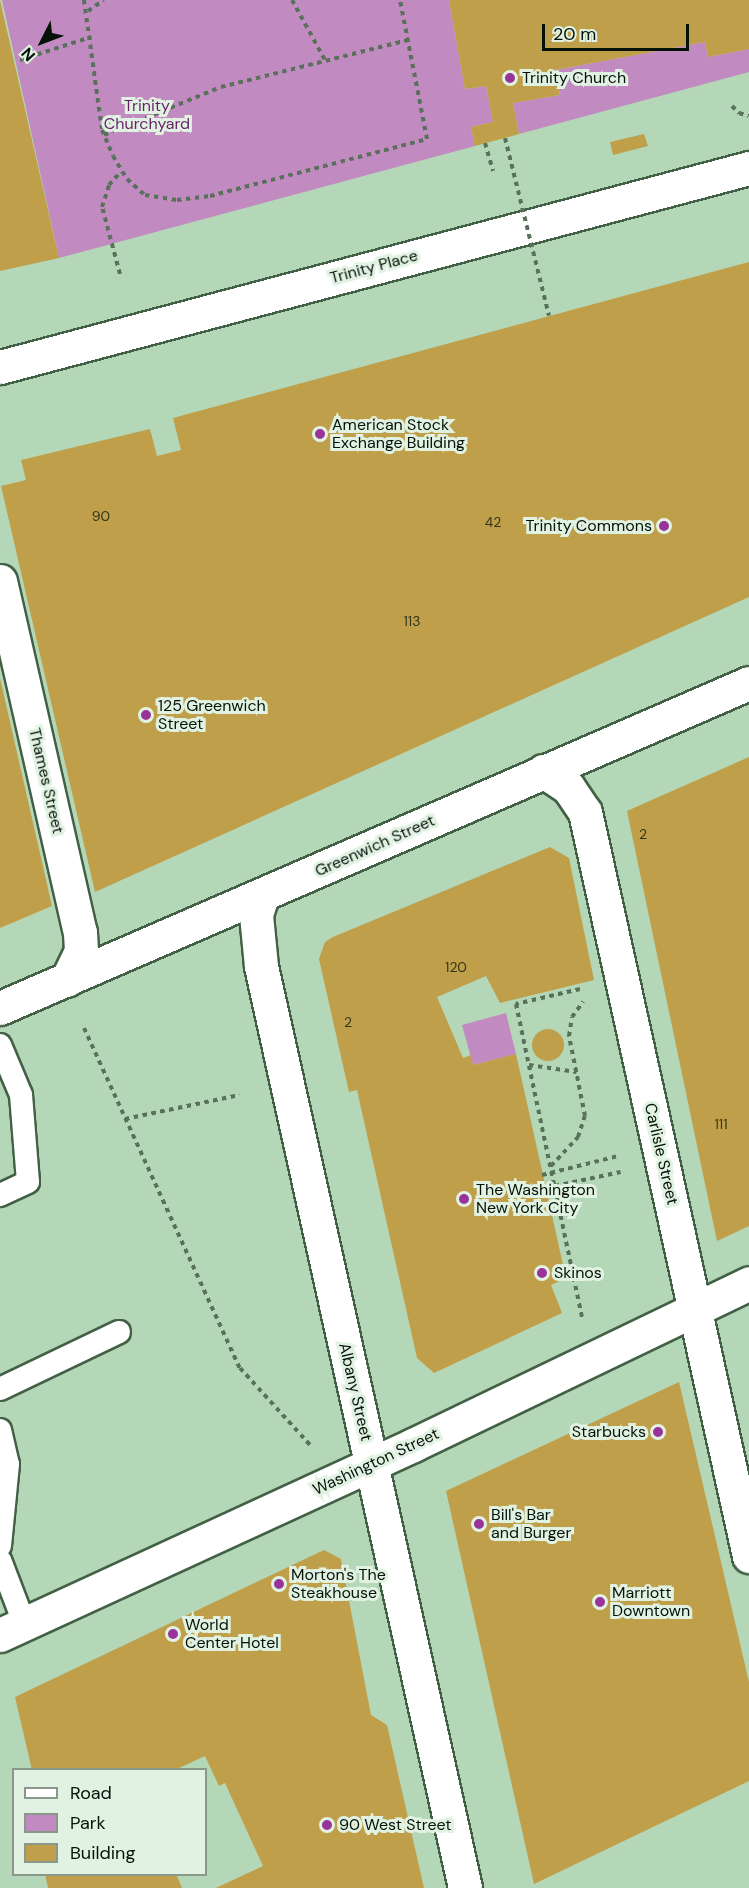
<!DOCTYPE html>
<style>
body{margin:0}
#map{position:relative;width:749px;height:1888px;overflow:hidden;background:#b4d7b7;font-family:"DM Sans",sans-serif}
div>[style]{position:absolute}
.green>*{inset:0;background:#c18ac0}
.building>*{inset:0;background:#c09f4b}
.round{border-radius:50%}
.path>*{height:4px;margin-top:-2px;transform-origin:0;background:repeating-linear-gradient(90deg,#59705b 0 4.5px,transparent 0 9px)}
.roads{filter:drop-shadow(2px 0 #426045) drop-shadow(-2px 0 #426045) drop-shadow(0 2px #426045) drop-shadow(0 -2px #426045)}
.lane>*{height:22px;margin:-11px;padding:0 11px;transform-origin:11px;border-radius:11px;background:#fff}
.street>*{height:33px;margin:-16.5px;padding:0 16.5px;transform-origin:16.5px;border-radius:16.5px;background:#fff}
.secondary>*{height:33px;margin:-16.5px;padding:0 16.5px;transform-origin:16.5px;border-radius:16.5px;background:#fff}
.path-bridge>*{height:4px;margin-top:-2px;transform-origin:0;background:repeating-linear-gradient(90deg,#59705b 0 4.5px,transparent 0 9px)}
.dots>*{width:16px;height:16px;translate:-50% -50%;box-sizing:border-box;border:3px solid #e1f2e2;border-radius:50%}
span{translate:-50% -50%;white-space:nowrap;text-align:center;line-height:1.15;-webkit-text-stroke:6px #e1f2e2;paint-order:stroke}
.number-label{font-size:14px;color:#343519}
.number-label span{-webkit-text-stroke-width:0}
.poi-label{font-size:16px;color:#061208}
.left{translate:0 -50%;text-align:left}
.right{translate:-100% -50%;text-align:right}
.park-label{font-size:16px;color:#681f69}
.street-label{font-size:16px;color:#061208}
.legend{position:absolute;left:12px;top:1768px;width:195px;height:108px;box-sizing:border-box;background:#e1f2e2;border:2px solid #89988b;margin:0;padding:8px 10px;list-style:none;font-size:18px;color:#061208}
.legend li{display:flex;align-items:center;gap:12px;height:30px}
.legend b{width:30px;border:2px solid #89988b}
.north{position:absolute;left:12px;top:12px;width:60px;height:60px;-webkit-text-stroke:4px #e1f2e2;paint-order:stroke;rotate:228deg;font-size:16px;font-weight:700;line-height:24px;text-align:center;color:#061208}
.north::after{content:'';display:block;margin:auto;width:21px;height:27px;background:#061208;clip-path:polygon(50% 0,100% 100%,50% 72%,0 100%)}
.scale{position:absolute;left:542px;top:24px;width:147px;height:27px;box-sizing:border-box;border:3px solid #061208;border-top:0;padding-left:8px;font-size:18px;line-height:21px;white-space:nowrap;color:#061208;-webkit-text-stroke:4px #e1f2e2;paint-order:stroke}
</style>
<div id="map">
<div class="green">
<div style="clip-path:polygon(2px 0,449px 0,465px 89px,486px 86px,493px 122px,471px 127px,475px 146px,59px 258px)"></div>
<div style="clip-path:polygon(705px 42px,708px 57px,749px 49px,749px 72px,519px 134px,513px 103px,560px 95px,555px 70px)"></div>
<div style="clip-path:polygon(506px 1013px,516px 1054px,473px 1065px,462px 1025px)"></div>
</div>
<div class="building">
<div style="clip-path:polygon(0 0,59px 258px,0 271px)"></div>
<div style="clip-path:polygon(449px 0,749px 0,749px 49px,708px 57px,705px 42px,555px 70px,560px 95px,513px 103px,519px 134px,475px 146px,471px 127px,493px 122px,486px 86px,465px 89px)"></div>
<div style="clip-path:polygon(644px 134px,648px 146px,613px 155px,610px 142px)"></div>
<div style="clip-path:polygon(749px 262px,749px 597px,95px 892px,1px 486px,26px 480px,21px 460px,150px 429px,157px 456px,181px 450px,173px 418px)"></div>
<div style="clip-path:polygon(0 678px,52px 906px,0 928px)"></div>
<div style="clip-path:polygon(749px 757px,749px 1226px,717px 1241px,627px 811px)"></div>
<div style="clip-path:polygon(550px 847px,569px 858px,594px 980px,500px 1003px,486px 976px,437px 997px,463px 1058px,471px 1055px,473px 1065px,516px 1054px,566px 1278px,551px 1285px,562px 1313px,434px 1373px,417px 1358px,357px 1090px,349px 1092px,319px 959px,325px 942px,333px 937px)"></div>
<div class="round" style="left:532px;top:1029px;width:32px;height:32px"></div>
<div style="clip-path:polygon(679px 1382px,749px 1682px,749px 1781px,534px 1884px,446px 1491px)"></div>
<div style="clip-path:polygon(324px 1550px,341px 1559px,371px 1715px,387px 1725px,424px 1888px,216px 1888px,263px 1866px,225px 1783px,219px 1786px,205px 1756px,175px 1770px,32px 1770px,15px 1697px)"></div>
<div style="clip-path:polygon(45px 1874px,176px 1874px,182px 1888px,48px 1888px)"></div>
</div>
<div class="path">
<div style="left:84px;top:0;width:131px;rotate:82.1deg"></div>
<div style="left:102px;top:130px;width:28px;rotate:67deg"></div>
<div style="left:113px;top:156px;width:27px;rotate:59deg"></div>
<div style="left:127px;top:179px;width:24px;rotate:42deg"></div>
<div style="left:145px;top:195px;width:32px;rotate:9deg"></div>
<div style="left:177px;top:200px;width:33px;rotate:-7deg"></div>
<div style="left:210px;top:196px;width:224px;rotate:-14.7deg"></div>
<div style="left:427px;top:139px;width:142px;rotate:-101deg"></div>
<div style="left:292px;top:0;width:68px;rotate:61.2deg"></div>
<div style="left:88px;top:11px;width:19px;rotate:-35deg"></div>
<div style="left:20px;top:60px;width:75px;rotate:-17.9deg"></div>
<div style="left:732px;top:106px;width:10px;rotate:45deg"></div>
<div style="left:739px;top:113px;width:10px;rotate:17deg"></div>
<div style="left:104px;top:135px;width:126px;rotate:-22.3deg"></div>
<div style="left:221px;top:87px;width:193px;rotate:-14.1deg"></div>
<div style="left:485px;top:143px;width:29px;rotate:74deg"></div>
<div style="left:120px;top:274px;width:69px;rotate:-105deg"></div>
<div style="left:102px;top:207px;width:23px;rotate:-72deg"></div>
<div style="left:109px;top:185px;width:18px;rotate:-49deg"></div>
<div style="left:580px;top:989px;width:66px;rotate:166.8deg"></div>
<div style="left:516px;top:1004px;width:320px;rotate:78.1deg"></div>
<div style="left:84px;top:1028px;width:374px;rotate:65.4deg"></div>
<div style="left:240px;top:1368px;width:104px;rotate:47.7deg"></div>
<div style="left:529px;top:1065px;width:48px;rotate:8.5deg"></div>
<div style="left:125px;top:1119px;width:117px;rotate:-11.8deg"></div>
<div style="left:551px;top:1166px;width:40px;rotate:-47deg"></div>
<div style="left:578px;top:1137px;width:22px;rotate:-72deg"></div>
<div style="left:585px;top:1116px;width:82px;rotate:-101.3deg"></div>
<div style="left:569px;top:1036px;width:19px;rotate:-81deg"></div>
<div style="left:572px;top:1017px;width:19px;rotate:-54deg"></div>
<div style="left:542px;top:1175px;width:78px;rotate:-14deg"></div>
<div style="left:555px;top:1186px;width:67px;rotate:-12deg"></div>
</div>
<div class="roads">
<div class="lane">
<div style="left:0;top:1045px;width:54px;rotate:67.2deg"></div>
<div style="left:21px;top:1095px;width:87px;rotate:85.4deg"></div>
<div style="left:28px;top:1182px;width:31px;rotate:155deg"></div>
<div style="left:0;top:1389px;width:132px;rotate:-25.6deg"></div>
<div style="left:0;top:1430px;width:35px;rotate:77deg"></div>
<div style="left:8px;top:1464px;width:82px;rotate:95.6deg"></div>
<div style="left:0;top:1560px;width:67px;rotate:69.1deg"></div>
</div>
<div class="street">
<div style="left:0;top:581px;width:360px;rotate:77.2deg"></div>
<div style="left:80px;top:932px;width:19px;rotate:87deg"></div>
<div style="left:81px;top:951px;width:32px;rotate:116deg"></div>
<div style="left:543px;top:771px;width:30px;rotate:33deg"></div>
<div style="left:568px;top:787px;width:30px;rotate:56deg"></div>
<div style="left:585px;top:812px;width:762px;rotate:77.57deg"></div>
<div style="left:262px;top:896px;width:20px;rotate:108deg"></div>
<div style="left:256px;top:915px;width:51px;rotate:84.4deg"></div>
<div style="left:261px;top:966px;width:944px;rotate:77.52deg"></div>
<div style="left:0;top:1008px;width:816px;rotate:-23.46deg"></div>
<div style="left:0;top:1635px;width:455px;rotate:-24.7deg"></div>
<div style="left:413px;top:1445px;width:373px;rotate:-25.7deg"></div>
</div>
<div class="secondary">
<div style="left:0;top:367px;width:775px;rotate:-14.88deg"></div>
</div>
</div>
<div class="path-bridge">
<div style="left:505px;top:138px;width:183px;rotate:76.1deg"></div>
</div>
<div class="dots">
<div style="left:510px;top:78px;background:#983399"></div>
<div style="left:320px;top:434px;background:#983399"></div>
<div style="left:664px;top:526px;background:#983399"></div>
<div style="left:146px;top:715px;background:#983399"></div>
<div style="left:464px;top:1199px;background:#983399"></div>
<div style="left:542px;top:1273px;background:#983399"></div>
<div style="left:658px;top:1432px;background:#983399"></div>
<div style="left:479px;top:1524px;background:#983399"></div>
<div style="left:279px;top:1584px;background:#983399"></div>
<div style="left:600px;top:1602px;background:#983399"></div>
<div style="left:173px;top:1634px;background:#983399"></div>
<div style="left:327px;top:1825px;background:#983399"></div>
</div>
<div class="number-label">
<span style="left:101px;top:516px">90</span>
<span style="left:493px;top:522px">42</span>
<span style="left:412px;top:621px">113</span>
<span style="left:643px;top:834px">2</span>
<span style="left:456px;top:967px">120</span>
<span style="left:348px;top:1022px">2</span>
<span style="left:721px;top:1124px">111</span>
</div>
<div class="poi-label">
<span class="left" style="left:522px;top:78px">Trinity Church</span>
<span class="left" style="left:332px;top:434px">American Stock<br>Exchange Building</span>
<span class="right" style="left:652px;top:526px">Trinity Commons</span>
<span class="left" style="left:158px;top:715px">125 Greenwich<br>Street</span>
<span class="left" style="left:476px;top:1199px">The Washington<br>New York City</span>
<span class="left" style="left:554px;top:1273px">Skinos</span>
<span class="right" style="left:646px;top:1432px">Starbucks</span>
<span class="left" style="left:491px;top:1524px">Bill's Bar<br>and Burger</span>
<span class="left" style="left:291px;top:1584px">Morton's The<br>Steakhouse</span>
<span class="left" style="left:612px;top:1602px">Marriott<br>Downtown</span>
<span class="left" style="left:185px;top:1634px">World<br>Center Hotel</span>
<span class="left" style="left:339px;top:1825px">90 West Street</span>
</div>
<div class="park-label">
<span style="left:147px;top:115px">Trinity<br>Churchyard</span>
</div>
<div class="street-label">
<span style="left:374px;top:267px;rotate:-15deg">Trinity Place</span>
<span style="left:46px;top:781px;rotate:77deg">Thames Street</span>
<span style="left:375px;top:846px;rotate:-24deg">Greenwich Street</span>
<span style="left:661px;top:1154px;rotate:77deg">Carlisle Street</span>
<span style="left:355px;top:1392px;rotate:77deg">Albany Street</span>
<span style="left:376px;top:1462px;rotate:-25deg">Washington Street</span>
</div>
<ul class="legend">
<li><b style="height:8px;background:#fff"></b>Road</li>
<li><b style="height:16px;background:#c18ac0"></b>Park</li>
<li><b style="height:16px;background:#c09f4b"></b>Building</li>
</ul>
<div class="north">N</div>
<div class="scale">20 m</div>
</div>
